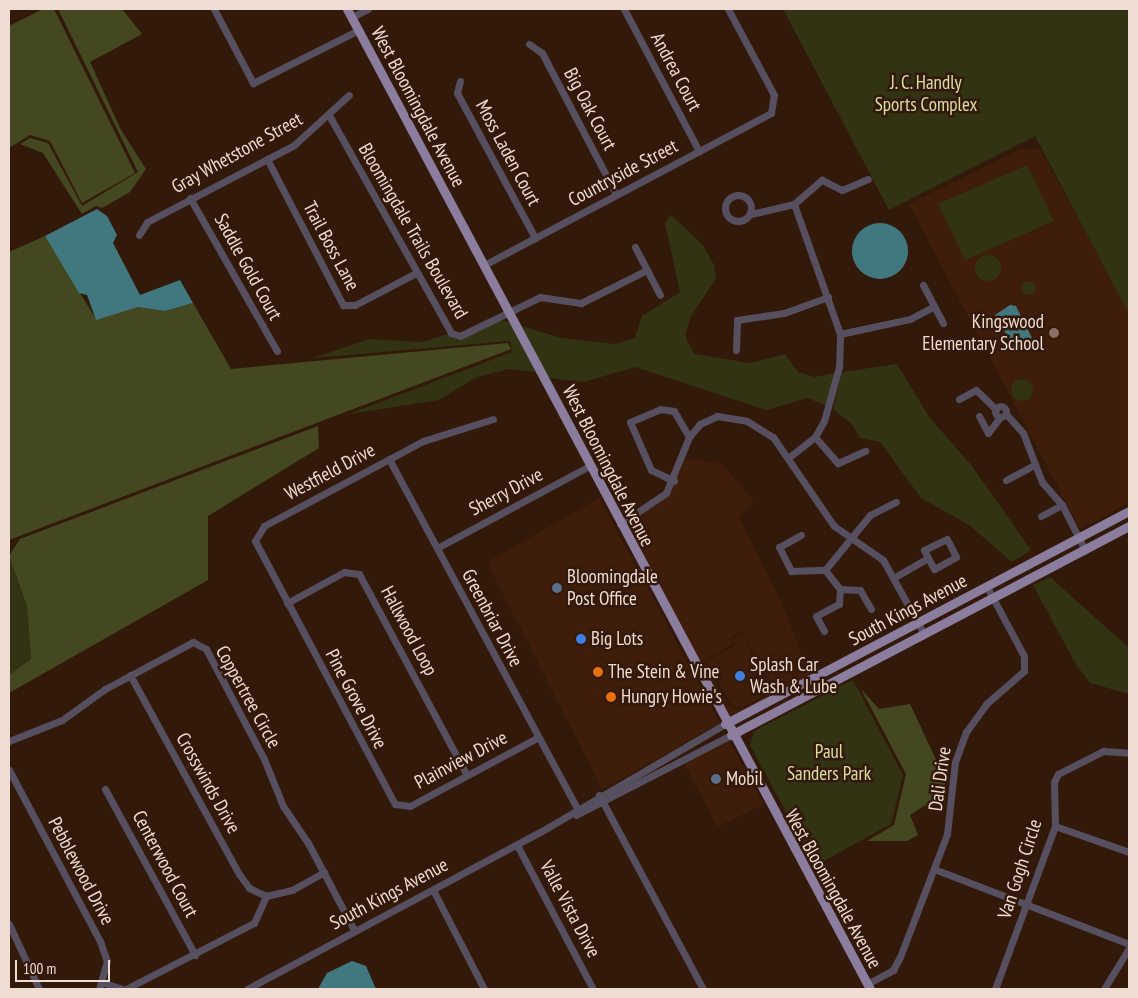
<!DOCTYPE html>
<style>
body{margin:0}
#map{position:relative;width:1138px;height:998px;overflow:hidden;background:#33190a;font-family:"PT Sans Narrow",sans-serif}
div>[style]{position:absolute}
.built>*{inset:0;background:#3e1d0a}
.green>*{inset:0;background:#313313}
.round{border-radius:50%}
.forest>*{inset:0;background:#444820}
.water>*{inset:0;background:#417880}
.minor>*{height:7px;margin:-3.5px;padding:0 3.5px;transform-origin:3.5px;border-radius:3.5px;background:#564f5f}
.minor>.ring{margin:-3.5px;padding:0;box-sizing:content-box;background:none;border:7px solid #564f5f;border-radius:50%}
.major>*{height:9px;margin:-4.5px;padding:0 4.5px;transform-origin:4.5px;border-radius:4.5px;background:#8b7d9e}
.dots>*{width:14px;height:14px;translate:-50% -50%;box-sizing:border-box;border:2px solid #33190a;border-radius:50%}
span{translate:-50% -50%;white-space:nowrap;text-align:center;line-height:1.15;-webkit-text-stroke:5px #33190a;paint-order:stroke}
.street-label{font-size:19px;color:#efdcd2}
.park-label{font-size:19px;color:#d8e09c}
.poi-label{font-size:19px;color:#efdcd2}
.right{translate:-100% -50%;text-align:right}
.left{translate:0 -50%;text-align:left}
.frame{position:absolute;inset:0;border:10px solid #efdcd2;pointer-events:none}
.scale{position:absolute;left:15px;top:960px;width:95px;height:22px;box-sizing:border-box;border:2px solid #efdcd2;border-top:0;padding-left:6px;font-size:15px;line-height:18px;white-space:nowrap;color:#efdcd2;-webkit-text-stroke:4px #33190a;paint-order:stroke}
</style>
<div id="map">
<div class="built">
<div style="clip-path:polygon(1022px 149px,1040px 149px,1129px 311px,1129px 503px,1080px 529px,909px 204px)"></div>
<div style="clip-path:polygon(evenodd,685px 458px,722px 464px,754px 501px,739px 517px,782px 603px,810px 676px,727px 720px,625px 525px,669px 496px,685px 458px,741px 632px,775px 691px,738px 711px,727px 705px,704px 661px,733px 644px,731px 637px,741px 632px)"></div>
<div style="clip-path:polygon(599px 498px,720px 723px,602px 790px,487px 562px)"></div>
<div style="clip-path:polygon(742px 634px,772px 692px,739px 708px,730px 703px,707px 661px,735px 646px,733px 639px)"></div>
<div style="clip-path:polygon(729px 740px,764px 804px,717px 827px,684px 764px)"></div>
</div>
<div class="green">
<div style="clip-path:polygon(783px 9px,1128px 9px,1129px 314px,1035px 136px,889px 210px)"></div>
<div style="clip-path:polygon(1027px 165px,1054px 221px,965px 260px,938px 204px)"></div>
<div style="clip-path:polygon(671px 215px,703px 245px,714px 265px,716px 279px,691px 316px,685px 335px,694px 354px,750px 363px,785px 354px,798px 372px,815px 377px,835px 373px,826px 406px,808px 398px,766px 410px,635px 367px,584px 382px,549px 378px,521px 326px,562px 338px,615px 344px,635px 338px,642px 316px,680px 292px,665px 223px)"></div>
<div class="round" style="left:975px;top:255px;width:26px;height:26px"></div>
<div class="round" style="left:1022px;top:281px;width:14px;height:14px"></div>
<div style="clip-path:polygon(501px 320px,511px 323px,536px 372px,509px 369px,477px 377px,439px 400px,349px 414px,512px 352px,510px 341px,313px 358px,369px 339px,423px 342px,448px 334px,461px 339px)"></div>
<div style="clip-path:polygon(897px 364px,929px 417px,972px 466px,1031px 550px,1012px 562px,969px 525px,921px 498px,880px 442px,860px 438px,852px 424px,833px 409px,842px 372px)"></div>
<div class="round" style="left:1011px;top:379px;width:22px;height:22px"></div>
<div style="clip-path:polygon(9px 556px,27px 606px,31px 659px,9px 675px)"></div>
<div style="clip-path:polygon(1050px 577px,1129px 648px,1129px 694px,1090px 683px,1075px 663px,1033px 585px)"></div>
<div style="clip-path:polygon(853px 680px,903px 775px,891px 824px,815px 866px,750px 745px,754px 731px)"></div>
</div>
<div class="forest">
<div style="clip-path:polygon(43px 9px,54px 9px,135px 173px,82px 203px,50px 141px,30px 135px,9px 148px,9px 26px)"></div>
<div style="clip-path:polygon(58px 9px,122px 9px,142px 34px,90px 62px,121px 130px,146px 169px,130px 192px,102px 208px,96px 206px,82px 214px,43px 153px,20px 144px,30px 138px,48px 143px,82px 206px,138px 172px)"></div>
<div style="clip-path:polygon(45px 236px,96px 319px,138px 307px,165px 311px,193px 303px,231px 369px,508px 343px,511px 349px,9px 540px,9px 252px)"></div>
<div style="clip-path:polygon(318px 426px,319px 448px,208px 516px,208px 580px,9px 693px,9px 675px,31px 659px,27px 606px,9px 556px,20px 539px)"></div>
<div style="clip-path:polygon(861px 689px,879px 709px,910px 704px,946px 781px,940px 796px,910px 815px,918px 835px,907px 841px,867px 841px,894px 825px,906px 774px)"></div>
</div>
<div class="water">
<div style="clip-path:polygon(97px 209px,107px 216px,117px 235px,113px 243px,140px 295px,180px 280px,193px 303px,165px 311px,138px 307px,96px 320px,87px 295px,79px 293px,45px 236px)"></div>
<div class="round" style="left:852px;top:223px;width:56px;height:56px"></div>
<div style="clip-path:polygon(1010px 305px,1016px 306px,1032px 338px,1015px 349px,995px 315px)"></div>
<div style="clip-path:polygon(352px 961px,366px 966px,376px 989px,318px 989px,327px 973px)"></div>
</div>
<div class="minor">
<div style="left:214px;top:9px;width:84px;rotate:62.2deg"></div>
<div style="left:253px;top:83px;width:119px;rotate:-26.6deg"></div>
<div style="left:624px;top:9px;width:161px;rotate:62.2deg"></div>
<div style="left:352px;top:17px;width:18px;rotate:-27deg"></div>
<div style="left:529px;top:44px;width:16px;rotate:35deg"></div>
<div style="left:542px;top:53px;width:159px;rotate:62.3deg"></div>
<div style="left:460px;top:81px;width:12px;rotate:104deg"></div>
<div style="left:457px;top:93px;width:165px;rotate:61.7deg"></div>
<div style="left:330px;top:117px;width:248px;rotate:60.7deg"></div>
<div style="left:451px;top:333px;width:9px;rotate:18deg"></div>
<div style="left:460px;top:336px;width:89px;rotate:-26deg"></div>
<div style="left:540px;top:297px;width:41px;rotate:8.3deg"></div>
<div style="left:581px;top:303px;width:74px;rotate:-26.6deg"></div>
<div style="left:267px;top:159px;width:165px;rotate:62.5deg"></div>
<div style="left:343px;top:305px;width:12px"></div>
<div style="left:355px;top:305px;width:67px;rotate:-27.7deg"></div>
<div class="ring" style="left:725px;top:195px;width:19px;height:19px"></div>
<div style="left:190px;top:198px;width:176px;rotate:60.4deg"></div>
<div style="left:751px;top:214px;width:44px;rotate:-13.1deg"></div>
<div style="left:794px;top:204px;width:37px;rotate:-41deg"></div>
<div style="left:822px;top:180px;width:22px;rotate:27deg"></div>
<div style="left:842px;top:190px;width:28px;rotate:-23deg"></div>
<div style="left:139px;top:235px;width:15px;rotate:-58deg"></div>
<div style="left:147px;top:222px;width:166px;rotate:-27.6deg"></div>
<div style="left:294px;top:145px;width:74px;rotate:-42.3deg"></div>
<div style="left:635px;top:247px;width:54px;rotate:62.5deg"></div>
<div style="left:484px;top:265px;width:325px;rotate:-27.9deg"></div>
<div style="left:771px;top:113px;width:18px;rotate:-81deg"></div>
<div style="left:774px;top:95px;width:98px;rotate:-118.1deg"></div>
<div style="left:923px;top:285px;width:43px;rotate:62.2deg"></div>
<div style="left:840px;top:334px;width:72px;rotate:-12.1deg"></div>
<div style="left:910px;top:319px;width:27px;rotate:-28deg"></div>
<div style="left:736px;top:350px;width:30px;rotate:-88deg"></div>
<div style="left:737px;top:320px;width:48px;rotate:-8.5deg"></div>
<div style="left:784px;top:313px;width:47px;rotate:-20deg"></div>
<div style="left:959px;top:399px;width:19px;rotate:-28deg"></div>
<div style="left:976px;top:390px;width:28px;rotate:44deg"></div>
<div class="ring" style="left:995.5px;top:406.5px;width:4px;height:4px"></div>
<div style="left:1006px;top:414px;width:25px;rotate:48deg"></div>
<div style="left:1023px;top:433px;width:53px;rotate:68.8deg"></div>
<div style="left:1042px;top:482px;width:30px;rotate:49deg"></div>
<div style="left:1062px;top:505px;width:51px;rotate:62.9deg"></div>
<div style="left:979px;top:416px;width:19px;rotate:62deg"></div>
<div style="left:988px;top:433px;width:20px;rotate:-53deg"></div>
<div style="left:493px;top:419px;width:73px;rotate:162.6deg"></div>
<div style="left:423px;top:441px;width:180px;rotate:151.9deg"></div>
<div style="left:264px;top:526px;width:17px;rotate:121deg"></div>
<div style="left:255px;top:541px;width:298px;rotate:62deg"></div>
<div style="left:395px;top:804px;width:15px;rotate:8deg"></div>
<div style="left:410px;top:806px;width:144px;rotate:-28.2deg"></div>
<div style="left:815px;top:437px;width:35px;rotate:49deg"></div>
<div style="left:838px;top:463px;width:30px;rotate:-24deg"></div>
<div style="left:788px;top:458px;width:34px;rotate:-38deg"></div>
<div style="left:815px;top:437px;width:18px;rotate:-61deg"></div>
<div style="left:824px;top:421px;width:56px;rotate:-74.5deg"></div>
<div style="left:839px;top:367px;width:33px;rotate:-88deg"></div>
<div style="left:840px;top:334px;width:138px;rotate:-109.5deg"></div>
<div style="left:389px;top:459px;width:402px;rotate:61.7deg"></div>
<div style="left:1006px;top:480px;width:32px;rotate:-28deg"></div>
<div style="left:674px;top:481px;width:25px;rotate:-154deg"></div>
<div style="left:651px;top:470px;width:52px;rotate:-113.6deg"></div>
<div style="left:630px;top:422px;width:33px;rotate:-23deg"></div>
<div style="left:660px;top:409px;width:14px;rotate:8deg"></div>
<div style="left:674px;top:411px;width:30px;rotate:60deg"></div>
<div style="left:1041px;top:516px;width:24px;rotate:-28deg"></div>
<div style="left:620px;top:524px;width:55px;rotate:-34deg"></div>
<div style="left:666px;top:493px;width:61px;rotate:-67.7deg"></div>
<div style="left:689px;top:437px;width:17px;rotate:-50deg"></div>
<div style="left:700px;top:424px;width:19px;rotate:-25deg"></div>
<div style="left:717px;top:416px;width:30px;rotate:9deg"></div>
<div style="left:747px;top:421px;width:31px;rotate:32deg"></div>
<div style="left:773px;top:437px;width:108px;rotate:55.6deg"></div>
<div style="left:834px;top:526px;width:60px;rotate:34.8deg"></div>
<div style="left:883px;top:560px;width:85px;rotate:61deg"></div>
<div style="left:801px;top:535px;width:25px;rotate:151deg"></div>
<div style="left:779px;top:547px;width:27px;rotate:63deg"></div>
<div style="left:791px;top:571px;width:34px;rotate:-2deg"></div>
<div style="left:947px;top:539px;width:20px;rotate:63deg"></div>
<div style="left:956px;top:557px;width:25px;rotate:151deg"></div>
<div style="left:934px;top:569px;width:21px;rotate:-118deg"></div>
<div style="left:924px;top:550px;width:25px;rotate:-26deg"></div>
<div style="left:437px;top:548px;width:175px;rotate:-28.3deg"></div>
<div style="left:825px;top:570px;width:71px;rotate:-50.7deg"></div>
<div style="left:870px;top:515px;width:29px;rotate:-27deg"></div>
<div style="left:825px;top:570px;width:24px;rotate:52deg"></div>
<div style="left:840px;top:589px;width:20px;rotate:3deg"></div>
<div style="left:860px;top:590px;width:22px;rotate:60deg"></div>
<div style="left:895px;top:577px;width:38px;rotate:-30deg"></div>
<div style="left:287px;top:603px;width:65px;rotate:-28.5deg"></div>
<div style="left:344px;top:572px;width:15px;rotate:8deg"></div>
<div style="left:359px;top:574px;width:228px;rotate:61.8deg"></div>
<div style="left:824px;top:631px;width:17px;rotate:-118deg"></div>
<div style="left:816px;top:616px;width:26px;rotate:-28deg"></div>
<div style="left:839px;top:604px;width:15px;rotate:-86deg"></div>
<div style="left:130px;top:675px;width:227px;rotate:61.3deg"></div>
<div style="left:239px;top:874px;width:17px;rotate:54deg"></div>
<div style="left:249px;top:888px;width:19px;rotate:25deg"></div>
<div style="left:9px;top:741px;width:57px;rotate:-21.6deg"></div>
<div style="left:62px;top:720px;width:53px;rotate:-35.8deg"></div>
<div style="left:105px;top:689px;width:100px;rotate:-28.1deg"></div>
<div style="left:193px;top:642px;width:15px;rotate:28deg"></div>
<div style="left:206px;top:649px;width:124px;rotate:62.2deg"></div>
<div style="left:264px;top:759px;width:51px;rotate:68deg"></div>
<div style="left:283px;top:806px;width:45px;rotate:56deg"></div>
<div style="left:308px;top:843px;width:98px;rotate:62.1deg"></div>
<div style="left:9px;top:770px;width:194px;rotate:62deg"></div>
<div style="left:100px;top:941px;width:21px;rotate:71deg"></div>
<div style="left:107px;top:961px;width:29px;rotate:106deg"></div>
<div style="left:105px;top:789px;width:189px;rotate:61.5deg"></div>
<div style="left:599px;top:795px;width:220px;rotate:61.8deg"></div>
<div style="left:576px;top:815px;width:174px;rotate:-27.3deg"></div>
<div style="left:1055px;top:826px;width:78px;rotate:19.4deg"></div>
<div style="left:517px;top:845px;width:163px;rotate:62.2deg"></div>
<div style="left:934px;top:869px;width:209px;rotate:21deg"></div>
<div style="left:433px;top:890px;width:111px;rotate:62.7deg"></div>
<div style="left:266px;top:896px;width:27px;rotate:-13deg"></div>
<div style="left:292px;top:890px;width:37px;rotate:-29deg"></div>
<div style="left:9px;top:924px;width:72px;rotate:65.2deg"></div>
<div style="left:104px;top:983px;width:19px;rotate:18deg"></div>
<div style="left:867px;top:984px;width:30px;rotate:-28deg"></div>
<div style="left:893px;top:970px;width:15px;rotate:-62deg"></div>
<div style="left:900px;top:957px;width:132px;rotate:-69.1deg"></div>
<div style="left:947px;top:834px;width:72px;rotate:-83.7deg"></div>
<div style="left:955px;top:762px;width:32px;rotate:-70deg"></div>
<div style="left:966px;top:732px;width:34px;rotate:-54deg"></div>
<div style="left:986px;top:704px;width:50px;rotate:-41deg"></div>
<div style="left:1024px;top:671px;width:15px;rotate:-90deg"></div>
<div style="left:1024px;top:656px;width:78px;rotate:-118.2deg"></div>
<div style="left:126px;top:989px;width:144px;rotate:-27.3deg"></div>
<div style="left:254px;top:923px;width:30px;rotate:-66deg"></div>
<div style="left:247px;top:989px;width:340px;rotate:-28.2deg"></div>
<div style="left:547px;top:828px;width:206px;rotate:-30.3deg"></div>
<div style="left:995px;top:989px;width:174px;rotate:-69.8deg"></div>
<div style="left:1055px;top:826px;width:44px;rotate:-91.3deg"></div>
<div style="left:1054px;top:782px;width:9px;rotate:-63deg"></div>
<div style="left:1058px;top:774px;width:51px;rotate:-27.1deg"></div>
<div style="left:1103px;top:751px;width:26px;rotate:4deg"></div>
<div style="left:1104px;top:989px;width:48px;rotate:-58.6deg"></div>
</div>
<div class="major">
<div style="left:347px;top:9px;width:1111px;rotate:61.91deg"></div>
<div style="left:725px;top:724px;width:457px;rotate:-27.8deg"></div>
<div style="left:731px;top:735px;width:450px;rotate:-27.7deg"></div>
</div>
<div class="dots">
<div style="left:1054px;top:333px;background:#8d6e63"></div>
<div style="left:557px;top:588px;background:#5c6f8a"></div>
<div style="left:581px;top:639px;background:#3f7fe0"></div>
<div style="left:598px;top:672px;background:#e8710a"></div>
<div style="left:740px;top:676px;background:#3f7fe0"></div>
<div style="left:611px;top:697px;background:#e8710a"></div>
<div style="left:716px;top:779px;background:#5c6f8a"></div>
</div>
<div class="street-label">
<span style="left:676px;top:72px;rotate:62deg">Andrea Court</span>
<span style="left:418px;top:107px;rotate:62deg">West Bloomingdale Avenue</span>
<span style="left:590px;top:109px;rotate:62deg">Big Oak Court</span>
<span style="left:237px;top:153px;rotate:-29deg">Gray Whetstone Street</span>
<span style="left:508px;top:153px;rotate:62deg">Moss Laden Court</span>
<span style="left:623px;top:173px;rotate:-28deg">Countryside Street</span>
<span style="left:413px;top:231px;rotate:60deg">Bloomingdale Trails Boulevard</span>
<span style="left:331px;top:246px;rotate:62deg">Trail Boss Lane</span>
<span style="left:248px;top:267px;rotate:61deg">Saddle Gold Court</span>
<span style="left:608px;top:466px;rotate:63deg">West Bloomingdale Avenue</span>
<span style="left:330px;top:472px;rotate:-28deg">Westfield Drive</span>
<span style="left:506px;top:492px;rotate:-28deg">Sherry Drive</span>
<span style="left:908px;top:610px;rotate:-28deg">South Kings Avenue</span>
<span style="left:492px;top:618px;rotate:62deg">Greenbriar Drive</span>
<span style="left:409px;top:631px;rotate:62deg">Hallwood Loop</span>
<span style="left:248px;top:697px;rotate:61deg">Coppertree Circle</span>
<span style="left:356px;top:699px;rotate:62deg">Pine Grove Drive</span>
<span style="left:461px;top:760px;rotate:-28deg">Plainview Drive</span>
<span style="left:940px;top:779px;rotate:-82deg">Dali Drive</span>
<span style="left:208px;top:783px;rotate:61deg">Crosswinds Drive</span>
<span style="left:165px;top:864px;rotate:62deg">Centerwood Court</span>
<span style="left:1020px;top:869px;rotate:-72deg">Van Gogh Circle</span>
<span style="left:81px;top:871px;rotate:62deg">Pebblewood Drive</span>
<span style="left:833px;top:889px;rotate:61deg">West Bloomingdale Avenue</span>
<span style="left:389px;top:894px;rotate:-28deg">South Kings Avenue</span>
<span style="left:570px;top:909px;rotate:62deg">Valle Vista Drive</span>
</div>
<div class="park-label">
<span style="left:926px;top:94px">J. C. Handly<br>Sports Complex</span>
<span style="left:829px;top:763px">Paul<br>Sanders Park</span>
</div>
<div class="poi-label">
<span class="right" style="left:1044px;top:333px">Kingswood<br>Elementary School</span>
<span class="left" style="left:567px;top:588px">Bloomingdale<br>Post Office</span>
<span class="left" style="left:591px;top:639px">Big Lots</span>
<span class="left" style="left:750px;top:676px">Splash Car<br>Wash &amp; Lube</span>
<span class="left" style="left:608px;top:672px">The Stein &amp; Vine</span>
<span class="left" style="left:621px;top:697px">Hungry Howie's</span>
<span class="left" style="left:726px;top:779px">Mobil</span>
</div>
<div class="frame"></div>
<div class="scale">100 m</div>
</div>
